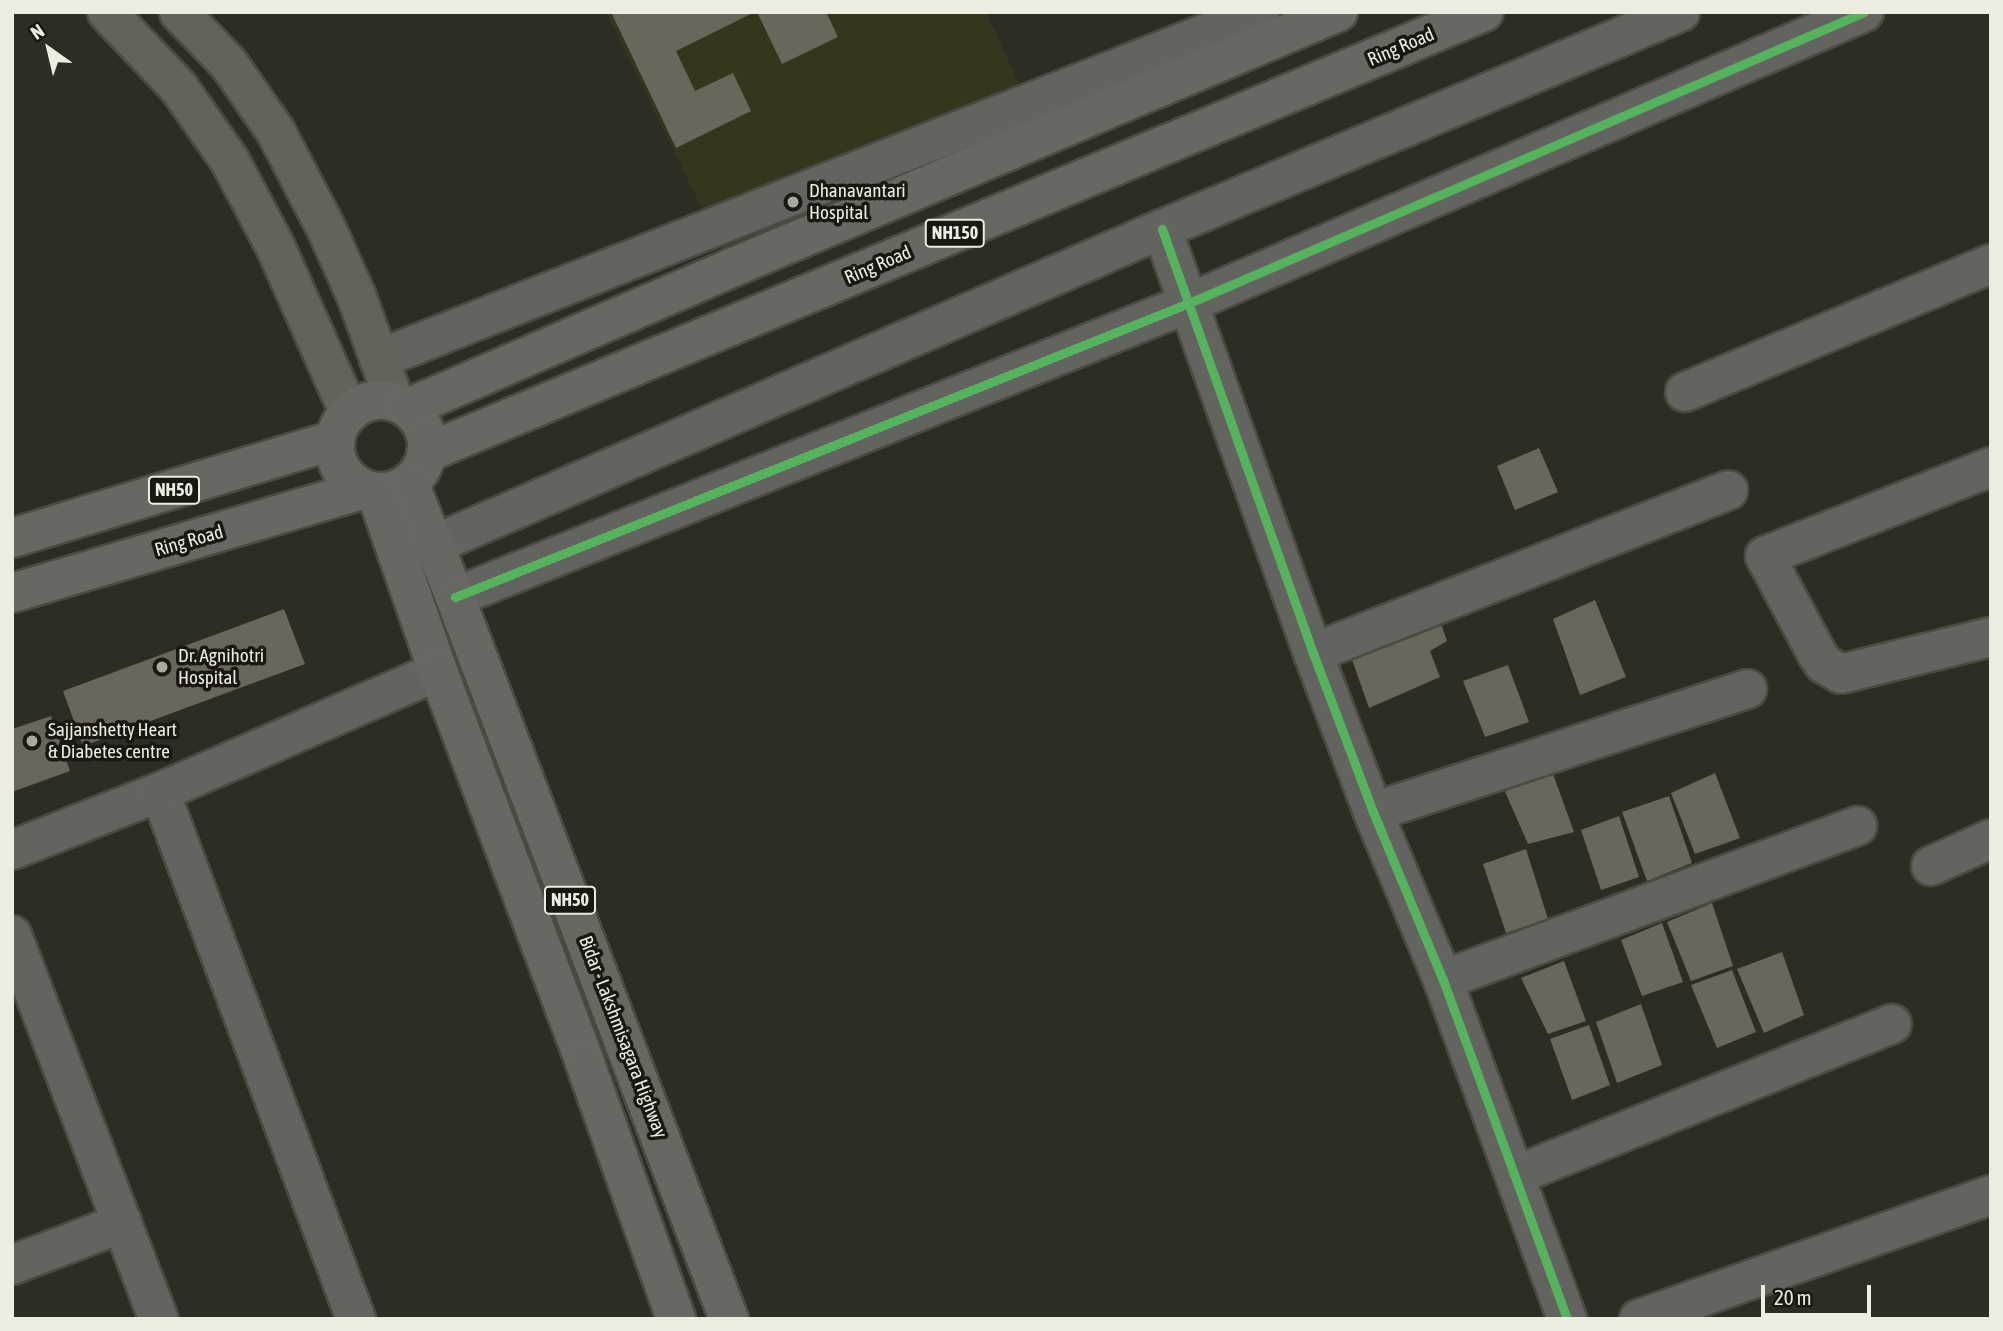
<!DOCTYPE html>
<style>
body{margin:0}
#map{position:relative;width:2003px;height:1331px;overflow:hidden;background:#2d2d23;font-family:"Asap Condensed",sans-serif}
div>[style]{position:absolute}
.built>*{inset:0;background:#36361f}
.building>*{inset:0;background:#686759}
.roads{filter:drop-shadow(2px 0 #4b4b42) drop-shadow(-2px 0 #4b4b42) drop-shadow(0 2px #4b4b42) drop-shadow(0 -2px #4b4b42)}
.minor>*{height:38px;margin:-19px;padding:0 19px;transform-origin:19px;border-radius:19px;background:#63635f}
.major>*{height:38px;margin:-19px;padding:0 19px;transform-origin:19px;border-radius:19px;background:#63635c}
.highway>*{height:38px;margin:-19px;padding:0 19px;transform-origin:19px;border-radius:19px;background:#686862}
.highway>.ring{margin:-19px;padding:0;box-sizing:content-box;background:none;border:38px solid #686862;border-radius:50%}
.cycleway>*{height:9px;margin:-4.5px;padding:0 4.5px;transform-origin:4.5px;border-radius:4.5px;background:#56b35d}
.dots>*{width:19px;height:19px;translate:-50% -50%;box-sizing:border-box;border:4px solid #191811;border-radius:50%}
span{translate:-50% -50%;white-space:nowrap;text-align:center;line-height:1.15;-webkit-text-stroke:7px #191811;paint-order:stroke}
.shield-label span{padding:2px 5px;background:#191811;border:2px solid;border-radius:5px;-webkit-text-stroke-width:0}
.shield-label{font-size:18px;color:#ecece1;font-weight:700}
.street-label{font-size:19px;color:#ecece1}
.poi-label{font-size:19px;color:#ecece1}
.left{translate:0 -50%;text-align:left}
.frame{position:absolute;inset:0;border:14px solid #ecece1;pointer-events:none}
.north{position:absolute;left:14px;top:14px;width:70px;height:70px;-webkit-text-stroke:5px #191811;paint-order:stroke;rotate:326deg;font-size:19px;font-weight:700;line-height:28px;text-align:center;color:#ecece1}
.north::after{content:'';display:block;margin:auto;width:24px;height:32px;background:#ecece1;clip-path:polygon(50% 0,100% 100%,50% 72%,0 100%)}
.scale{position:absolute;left:1761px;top:1285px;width:110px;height:32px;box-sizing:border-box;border:4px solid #ecece1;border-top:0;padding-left:9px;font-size:21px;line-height:24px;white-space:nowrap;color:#ecece1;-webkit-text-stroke:5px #191811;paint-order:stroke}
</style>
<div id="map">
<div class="built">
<div style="clip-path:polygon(606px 12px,986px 12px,1043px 136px,731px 268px)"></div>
</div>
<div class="building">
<div style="clip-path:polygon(611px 12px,755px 12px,676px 51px,695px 91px,733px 73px,751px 111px,676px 148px)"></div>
<div style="clip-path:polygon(757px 12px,826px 12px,838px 37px,782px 64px)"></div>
<div style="clip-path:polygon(1539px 448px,1558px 492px,1515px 510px,1497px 466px)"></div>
<div style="clip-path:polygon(1595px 600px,1626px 677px,1580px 695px,1553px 619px)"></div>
<div style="clip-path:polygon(284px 609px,305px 664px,83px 746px,63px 691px)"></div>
<div style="clip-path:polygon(1437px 612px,1447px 641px,1430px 651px,1440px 677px,1369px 708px,1348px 648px)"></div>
<div style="clip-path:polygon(1508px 665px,1529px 722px,1485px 737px,1463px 681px)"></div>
<div style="clip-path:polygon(51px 716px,70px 771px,12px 792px,12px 729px)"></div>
<div style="clip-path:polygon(1552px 771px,1574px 832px,1528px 844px,1503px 787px)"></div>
<div style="clip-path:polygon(1715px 773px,1740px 838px,1695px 854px,1671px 793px)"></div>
<div style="clip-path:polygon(1669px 796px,1692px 863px,1647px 881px,1622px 812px)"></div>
<div style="clip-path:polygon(1619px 816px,1639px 877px,1601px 890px,1581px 830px)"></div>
<div style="clip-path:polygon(1526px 849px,1548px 919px,1506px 933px,1483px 864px)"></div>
<div style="clip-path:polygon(1712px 903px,1733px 966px,1691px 981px,1667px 922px)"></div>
<div style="clip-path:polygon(1662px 923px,1683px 982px,1642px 996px,1621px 940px)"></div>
<div style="clip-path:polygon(1782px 952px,1804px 1015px,1764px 1033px,1737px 969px)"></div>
<div style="clip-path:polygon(1564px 961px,1586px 1021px,1548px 1034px,1521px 978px)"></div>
<div style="clip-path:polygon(1732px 970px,1756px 1032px,1717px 1048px,1691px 985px)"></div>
<div style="clip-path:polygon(1641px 1004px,1662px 1065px,1617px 1083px,1596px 1022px)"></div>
<div style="clip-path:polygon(1589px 1025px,1610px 1085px,1572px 1100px,1550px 1039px)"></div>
</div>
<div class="roads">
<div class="minor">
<div style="left:1162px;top:229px;width:450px;rotate:70.4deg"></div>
<div style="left:1313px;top:653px;width:170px;rotate:69.3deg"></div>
<div style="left:1373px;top:812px;width:182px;rotate:67.4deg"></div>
<div style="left:1443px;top:980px;width:361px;rotate:69.9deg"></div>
<div style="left:379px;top:359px;width:947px;rotate:-21.5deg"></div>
<div style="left:1685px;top:392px;width:332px;rotate:-22.7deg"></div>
<div style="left:1991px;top:467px;width:243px;rotate:158.5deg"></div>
<div style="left:1765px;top:556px;width:111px;rotate:62deg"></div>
<div style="left:1817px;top:654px;width:12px;rotate:55deg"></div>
<div style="left:1824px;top:664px;width:20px;rotate:30deg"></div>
<div style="left:1841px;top:674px;width:154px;rotate:-13.9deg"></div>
<div style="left:433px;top:545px;width:795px;rotate:-23.44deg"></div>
<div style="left:1162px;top:229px;width:562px;rotate:-22.73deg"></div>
<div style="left:455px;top:597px;width:791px;rotate:-21.83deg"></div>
<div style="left:1189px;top:303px;width:735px;rotate:-23.32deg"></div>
<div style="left:1313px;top:653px;width:446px;rotate:-21.4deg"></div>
<div style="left:160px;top:792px;width:562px;rotate:69.6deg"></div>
<div style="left:1373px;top:812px;width:394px;rotate:-18.2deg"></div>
<div style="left:12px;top:850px;width:159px;rotate:-21.4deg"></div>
<div style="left:160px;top:792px;width:303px;rotate:-23.5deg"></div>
<div style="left:1931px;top:866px;width:66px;rotate:-24.2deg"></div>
<div style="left:12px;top:935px;width:411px;rotate:69.1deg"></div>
<div style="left:1443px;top:980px;width:442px;rotate:-20.4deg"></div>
<div style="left:1516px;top:1175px;width:405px;rotate:-21.9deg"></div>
<div style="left:12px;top:1265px;width:118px;rotate:-20.9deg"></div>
<div style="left:1639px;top:1319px;width:373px;rotate:-19.4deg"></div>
</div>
<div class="major">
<div style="left:107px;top:12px;width:105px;rotate:46.5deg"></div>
<div style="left:179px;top:88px;width:89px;rotate:55.1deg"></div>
<div style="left:230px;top:161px;width:96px;rotate:62.1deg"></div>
<div style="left:275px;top:246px;width:182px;rotate:66deg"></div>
<div style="left:179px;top:12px;width:72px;rotate:46.1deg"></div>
<div style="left:229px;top:64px;width:83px;rotate:55.3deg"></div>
<div style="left:276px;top:132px;width:110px;rotate:62.5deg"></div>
<div style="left:327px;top:230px;width:71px;rotate:66deg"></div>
<div style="left:356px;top:295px;width:114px;rotate:70deg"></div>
</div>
<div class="highway">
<div class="ring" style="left:335px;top:400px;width:54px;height:54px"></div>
<div style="left:408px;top:408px;width:352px;rotate:-23.4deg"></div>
<div style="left:731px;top:268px;width:659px;rotate:-22.87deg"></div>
<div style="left:426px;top:453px;width:1146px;rotate:-22.63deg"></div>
<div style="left:409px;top:483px;width:123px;rotate:68deg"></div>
<div style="left:455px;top:597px;width:772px;rotate:69.22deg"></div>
<div style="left:376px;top:492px;width:189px;rotate:70.9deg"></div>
<div style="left:438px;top:671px;width:419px;rotate:69.4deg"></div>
<div style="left:585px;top:1063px;width:272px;rotate:70.4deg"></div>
<div style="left:12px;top:538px;width:338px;rotate:-16.9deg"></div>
<div style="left:12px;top:593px;width:368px;rotate:-16.4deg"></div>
</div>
</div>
<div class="cycleway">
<div style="left:1162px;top:229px;width:450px;rotate:70.4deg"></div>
<div style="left:1313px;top:653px;width:170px;rotate:69.3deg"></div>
<div style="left:1373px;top:812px;width:182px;rotate:67.4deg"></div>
<div style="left:1443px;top:980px;width:361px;rotate:69.9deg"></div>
<div style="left:455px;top:597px;width:791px;rotate:-21.83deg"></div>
<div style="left:1189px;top:303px;width:735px;rotate:-23.32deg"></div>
</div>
<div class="dots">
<div style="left:793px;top:202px;background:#a9a99e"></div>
<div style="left:162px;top:667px;background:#a9a99e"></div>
<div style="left:32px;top:741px;background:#a9a99e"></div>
</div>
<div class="shield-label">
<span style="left:955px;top:233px">NH150</span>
<span style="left:174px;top:490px">NH50</span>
<span style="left:570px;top:900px">NH50</span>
</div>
<div class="street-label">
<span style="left:1401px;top:47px;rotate:-23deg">Ring Road</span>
<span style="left:878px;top:265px;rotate:-23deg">Ring Road</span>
<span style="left:189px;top:541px;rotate:-16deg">Ring Road</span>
<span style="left:623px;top:1037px;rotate:69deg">Bidar - Lakshmisagara Highway</span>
</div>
<div class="poi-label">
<span class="left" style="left:809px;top:202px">Dhanavantari<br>Hospital</span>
<span class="left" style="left:178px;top:667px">Dr. Agnihotri<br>Hospital</span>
<span class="left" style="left:48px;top:741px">Sajjanshetty Heart<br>&amp; Diabetes centre</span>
</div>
<div class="frame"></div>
<div class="north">N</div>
<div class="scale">20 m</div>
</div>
